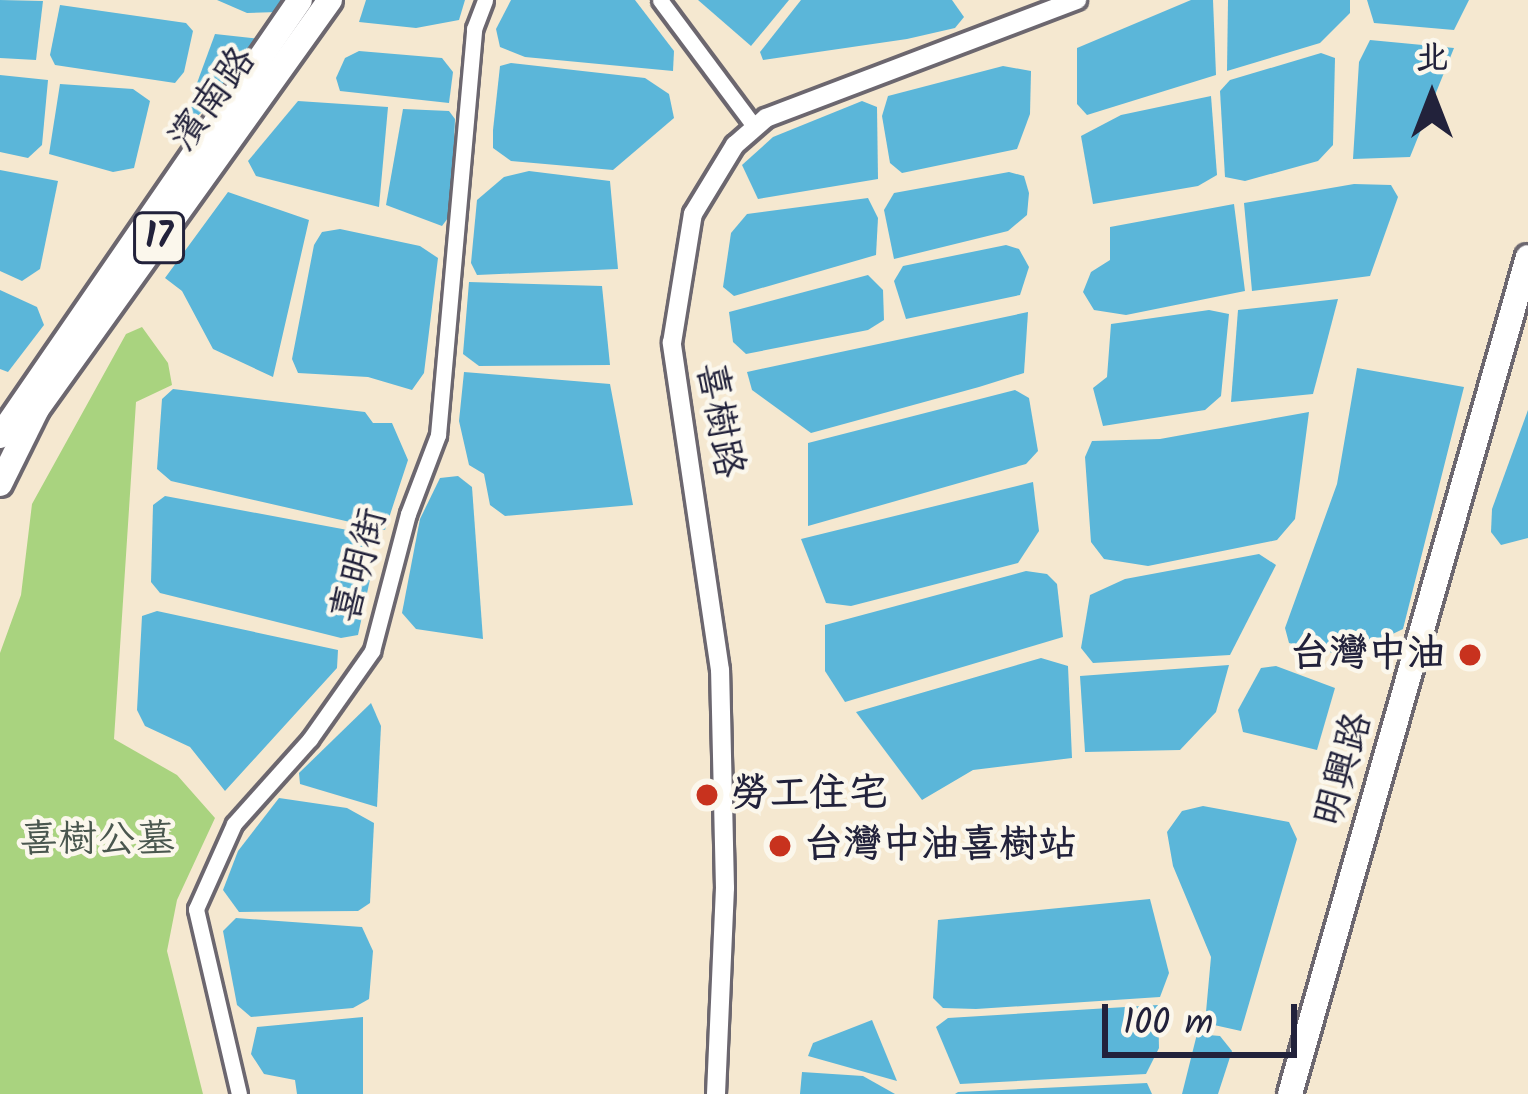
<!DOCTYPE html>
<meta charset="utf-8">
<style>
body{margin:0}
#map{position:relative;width:1528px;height:1094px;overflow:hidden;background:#f5e8d0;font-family:Kalam,"LXGW WenKai TC",sans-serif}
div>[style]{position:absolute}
.green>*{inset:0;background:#a9d37f}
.water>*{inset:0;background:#5bb6d9}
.roads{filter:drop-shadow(3px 0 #6c676f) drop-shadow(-3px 0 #6c676f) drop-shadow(0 3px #6c676f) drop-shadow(0 -3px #6c676f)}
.minor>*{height:15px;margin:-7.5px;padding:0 7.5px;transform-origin:7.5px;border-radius:7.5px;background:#fff}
.tertiary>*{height:18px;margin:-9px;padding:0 9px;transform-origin:9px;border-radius:9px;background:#fff}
.primary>*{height:24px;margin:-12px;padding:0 12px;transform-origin:12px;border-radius:12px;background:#fff}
.dots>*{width:33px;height:33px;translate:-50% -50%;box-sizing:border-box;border:6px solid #fbf7ec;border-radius:50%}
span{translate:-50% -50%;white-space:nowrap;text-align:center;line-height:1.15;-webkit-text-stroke:9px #fbf7ec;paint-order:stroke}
.shield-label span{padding:3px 9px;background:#fbf7ec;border:3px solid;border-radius:9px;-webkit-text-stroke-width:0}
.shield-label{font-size:36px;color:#22223b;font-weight:700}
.street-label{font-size:39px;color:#22223b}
.poi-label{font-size:39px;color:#22223b;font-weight:700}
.right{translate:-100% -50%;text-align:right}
.left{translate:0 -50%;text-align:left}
.park-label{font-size:39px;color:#4a574f}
.north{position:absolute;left:1372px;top:36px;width:120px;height:120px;-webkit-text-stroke:9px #fbf7ec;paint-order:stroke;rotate:0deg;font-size:33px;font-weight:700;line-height:48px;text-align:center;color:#22223b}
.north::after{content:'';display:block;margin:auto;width:42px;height:54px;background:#22223b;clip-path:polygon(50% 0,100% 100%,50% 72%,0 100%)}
.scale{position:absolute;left:1102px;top:1004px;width:195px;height:54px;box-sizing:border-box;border:6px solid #22223b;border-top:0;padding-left:15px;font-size:36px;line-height:42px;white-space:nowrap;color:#22223b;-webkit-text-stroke:9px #fbf7ec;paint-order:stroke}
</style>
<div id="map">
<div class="green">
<div style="clip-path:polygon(142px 327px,168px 363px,172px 385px,136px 402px,114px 739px,177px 775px,215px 818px,177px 900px,167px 951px,203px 1094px,0 1094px,0 653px,21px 595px,32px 504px,126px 334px)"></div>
</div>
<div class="water">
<div style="clip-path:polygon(0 0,43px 1px,36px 60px,0 58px)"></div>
<div style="clip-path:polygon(217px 0,286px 0,278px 12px,247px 13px)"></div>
<div style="clip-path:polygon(366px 0,465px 0,459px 20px,416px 28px,359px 22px)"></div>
<div style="clip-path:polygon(511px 0,635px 0,674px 51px,673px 71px,525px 57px,500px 47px,496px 29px)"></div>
<div style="clip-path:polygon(698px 0,789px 0,751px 46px)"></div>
<div style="clip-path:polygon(801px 0,952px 0,964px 17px,955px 28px,907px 39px,763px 60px,760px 52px)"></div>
<div style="clip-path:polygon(1191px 0,1213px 0,1216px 75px,1087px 115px,1077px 104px,1077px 48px)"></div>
<div style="clip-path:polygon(1228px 0,1350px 0,1350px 13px,1320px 43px,1227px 71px)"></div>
<div style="clip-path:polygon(1367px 0,1469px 0,1454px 30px,1374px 23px)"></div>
<div style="clip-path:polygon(60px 5px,186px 23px,193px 31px,184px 72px,175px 83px,55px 65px,50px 55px)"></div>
<div style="clip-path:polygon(215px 34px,261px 39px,219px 99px,192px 120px,186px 113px)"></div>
<div style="clip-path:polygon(1370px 40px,1454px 48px,1410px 157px,1353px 159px,1359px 62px)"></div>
<div style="clip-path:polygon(359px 51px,442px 58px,453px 72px,449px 103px,340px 91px,336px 78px,345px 58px)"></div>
<div style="clip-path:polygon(1321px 53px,1335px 58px,1333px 145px,1318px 161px,1245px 181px,1225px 177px,1220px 91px,1230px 80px)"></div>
<div style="clip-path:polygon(511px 63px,645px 78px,669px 94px,674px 118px,613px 170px,511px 161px,493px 148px,493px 130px,500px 66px)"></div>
<div style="clip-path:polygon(1003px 66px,1031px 71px,1030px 114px,1017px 149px,902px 173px,890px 163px,882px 116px,888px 96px)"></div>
<div style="clip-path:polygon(0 75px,48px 80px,42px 145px,28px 158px,0 152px)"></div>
<div style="clip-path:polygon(60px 84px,133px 89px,150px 101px,134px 168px,113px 172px,49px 154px)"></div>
<div style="clip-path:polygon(1211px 96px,1217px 175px,1198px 186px,1093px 204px,1081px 136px,1121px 115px)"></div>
<div style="clip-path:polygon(298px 101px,388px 107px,379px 207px,256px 176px,248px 161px)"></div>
<div style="clip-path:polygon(862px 101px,877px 107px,878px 179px,758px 199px,742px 165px,773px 137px)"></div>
<div style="clip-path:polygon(403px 109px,449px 111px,455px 119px,451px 214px,442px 226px,386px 205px)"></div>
<div style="clip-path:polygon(0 170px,58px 181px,40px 269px,22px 281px,0 271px)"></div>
<div style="clip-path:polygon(529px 171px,610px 181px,618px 269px,477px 275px,471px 263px,477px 200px,504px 177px)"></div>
<div style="clip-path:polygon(1009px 172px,1024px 176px,1029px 193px,1027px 215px,1008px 231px,894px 259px,884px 210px,894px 193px)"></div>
<div style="clip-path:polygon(1354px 184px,1391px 185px,1398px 197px,1370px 276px,1252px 291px,1244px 203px)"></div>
<div style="clip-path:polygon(228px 192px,309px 220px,273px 377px,213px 349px,182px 291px,165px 278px)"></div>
<div style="clip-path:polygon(868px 198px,878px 218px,876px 255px,734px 296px,723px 287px,731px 233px,747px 214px)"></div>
<div style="clip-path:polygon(1234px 204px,1245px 291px,1126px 315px,1094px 310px,1083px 292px,1091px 272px,1110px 260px,1110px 227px)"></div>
<div style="clip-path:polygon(340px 229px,420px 246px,438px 258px,424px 373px,412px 390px,368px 377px,298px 373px,292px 359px,314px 245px,322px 232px)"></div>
<div style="clip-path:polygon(1006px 245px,1019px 249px,1029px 267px,1020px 295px,906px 319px,894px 281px,903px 266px)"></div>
<div style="clip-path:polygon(868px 275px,883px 290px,884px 320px,868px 330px,746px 354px,733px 342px,729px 312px)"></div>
<div style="clip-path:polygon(469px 282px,602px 286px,610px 365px,479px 366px,463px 354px)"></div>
<div style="clip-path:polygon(0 290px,37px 307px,44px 325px,8px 372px,0 369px)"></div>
<div style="clip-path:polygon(1338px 299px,1313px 394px,1231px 402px,1238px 310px)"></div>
<div style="clip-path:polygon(1209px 310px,1229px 314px,1221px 396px,1205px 410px,1103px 426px,1093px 388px,1107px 377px,1111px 324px)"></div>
<div style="clip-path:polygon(1028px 312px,1024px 373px,979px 387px,811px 433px,752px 390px,747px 372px)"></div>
<div style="clip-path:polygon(1357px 368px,1464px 387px,1403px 629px,1347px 656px,1289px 643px,1285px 628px,1337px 484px)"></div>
<div style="clip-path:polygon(464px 372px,610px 384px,633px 505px,505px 516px,490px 505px,484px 474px,469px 465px,459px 421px)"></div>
<div style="clip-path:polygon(173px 389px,365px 412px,373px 423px,392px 423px,408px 460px,385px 530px,171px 481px,157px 469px,162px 399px)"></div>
<div style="clip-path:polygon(1015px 390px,1029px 398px,1038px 451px,1026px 464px,808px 526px,808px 443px)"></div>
<div style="clip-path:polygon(1528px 410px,1528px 538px,1501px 545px,1491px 532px,1492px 509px)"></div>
<div style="clip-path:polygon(1309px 412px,1295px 519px,1277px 540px,1148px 566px,1104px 559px,1091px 542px,1085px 457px,1092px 441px,1160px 439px)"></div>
<div style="clip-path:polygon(458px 476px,472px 487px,483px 639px,416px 629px,402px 613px,420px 519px,440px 478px)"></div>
<div style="clip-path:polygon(1033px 482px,1039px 531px,1018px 563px,851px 606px,826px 603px,801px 539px)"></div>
<div style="clip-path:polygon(165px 496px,369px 534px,372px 570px,358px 635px,341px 638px,160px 593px,151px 582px,153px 505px)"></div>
<div style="clip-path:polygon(1259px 554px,1276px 565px,1230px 655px,1093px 663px,1081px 648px,1090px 595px,1125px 579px)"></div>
<div style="clip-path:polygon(1026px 571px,1047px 574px,1057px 584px,1063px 637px,845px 702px,825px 671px,825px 625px)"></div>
<div style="clip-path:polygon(157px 611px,338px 650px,337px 668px,225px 791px,190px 747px,145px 726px,137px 710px,142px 616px)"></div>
<div style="clip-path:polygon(1041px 658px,1068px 666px,1072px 758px,973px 770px,922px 800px,856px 712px)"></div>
<div style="clip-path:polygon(1229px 665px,1216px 712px,1180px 750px,1085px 752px,1080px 676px)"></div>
<div style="clip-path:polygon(1276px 666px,1335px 688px,1317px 750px,1243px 732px,1238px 710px,1261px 668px)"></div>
<div style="clip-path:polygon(371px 703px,381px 726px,377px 807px,300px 784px,299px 773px)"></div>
<div style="clip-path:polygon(279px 798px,347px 808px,374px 823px,370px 903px,358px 911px,239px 912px,223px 890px,238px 851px)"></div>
<div style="clip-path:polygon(1203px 806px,1289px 822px,1297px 839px,1241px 1031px,1205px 1023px,1211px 957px,1173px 866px,1167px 832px,1182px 811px)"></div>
<div style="clip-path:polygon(1150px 899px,1169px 973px,1160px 997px,976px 1009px,943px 1008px,933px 998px,938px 920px)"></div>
<div style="clip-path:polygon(236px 918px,362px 927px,373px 951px,369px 999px,353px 1008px,251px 1017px,237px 1005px,223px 931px)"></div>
<div style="clip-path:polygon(1158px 1005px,1159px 1048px,1146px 1074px,960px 1084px,936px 1027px,948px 1018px)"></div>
<div style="clip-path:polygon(363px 1017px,363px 1094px,297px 1094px,295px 1080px,264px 1074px,251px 1054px,257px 1027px)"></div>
<div style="clip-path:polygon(872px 1020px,897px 1081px,808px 1056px,813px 1043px)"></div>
<div style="clip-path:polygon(1197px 1034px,1220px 1036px,1232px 1051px,1218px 1094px,1182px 1094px)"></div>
<div style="clip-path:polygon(802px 1072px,863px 1076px,895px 1094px,800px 1094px)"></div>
<div style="clip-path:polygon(1147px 1083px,1152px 1094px,955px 1094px,958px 1092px)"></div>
</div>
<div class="roads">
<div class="minor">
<div style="left:660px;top:0;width:157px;rotate:53.3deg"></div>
<div style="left:239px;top:1094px;width:190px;rotate:-103.1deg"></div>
<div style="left:196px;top:909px;width:93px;rotate:-65.9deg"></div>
<div style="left:234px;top:824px;width:114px;rotate:-48.2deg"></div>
<div style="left:310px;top:739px;width:108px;rotate:-54.8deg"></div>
<div style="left:372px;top:651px;width:142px;rotate:-75.3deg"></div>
<div style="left:408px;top:514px;width:85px;rotate:-69.2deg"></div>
<div style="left:438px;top:435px;width:408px;rotate:-84.9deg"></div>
<div style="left:474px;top:29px;width:31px;rotate:-69deg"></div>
</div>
<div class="tertiary">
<div style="left:716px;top:1094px;width:206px;rotate:-87.5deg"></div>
<div style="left:725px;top:888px;width:218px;rotate:-91.3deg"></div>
<div style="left:720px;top:670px;width:331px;rotate:-98.4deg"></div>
<div style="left:672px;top:343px;width:131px;rotate:-80.8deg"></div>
<div style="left:693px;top:214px;width:81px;rotate:-58.7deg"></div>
<div style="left:735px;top:145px;width:41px;rotate:-41.1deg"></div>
<div style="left:766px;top:118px;width:333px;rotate:-20.8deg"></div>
</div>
<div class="primary">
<div style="left:0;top:436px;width:529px;rotate:-55.47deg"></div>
<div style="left:0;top:484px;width:84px;rotate:-63.7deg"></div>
<div style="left:37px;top:409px;width:503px;rotate:-54.38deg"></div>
<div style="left:1290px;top:1094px;width:870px;rotate:-74.13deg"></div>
</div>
</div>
<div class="dots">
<div style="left:1470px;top:655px;background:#c8321e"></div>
<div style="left:707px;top:795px;background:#c8321e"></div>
<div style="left:780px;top:846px;background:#c8321e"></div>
</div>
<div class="shield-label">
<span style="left:159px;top:238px">17</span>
</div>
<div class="street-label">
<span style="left:214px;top:100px;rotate:-54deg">濱南路</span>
<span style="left:718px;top:420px;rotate:80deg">喜樹路</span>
<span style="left:361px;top:566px;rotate:-75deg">喜明街</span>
<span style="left:1345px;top:770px;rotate:-74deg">明興路</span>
</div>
<div class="poi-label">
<span class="right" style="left:1446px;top:655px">台灣中油</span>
<span class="left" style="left:731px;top:795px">勞工住宅</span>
<span class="left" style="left:804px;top:846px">台灣中油喜樹站</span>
</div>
<div class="park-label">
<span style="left:97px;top:841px">喜樹公墓</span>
</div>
<div class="north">北</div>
<div class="scale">100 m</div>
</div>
